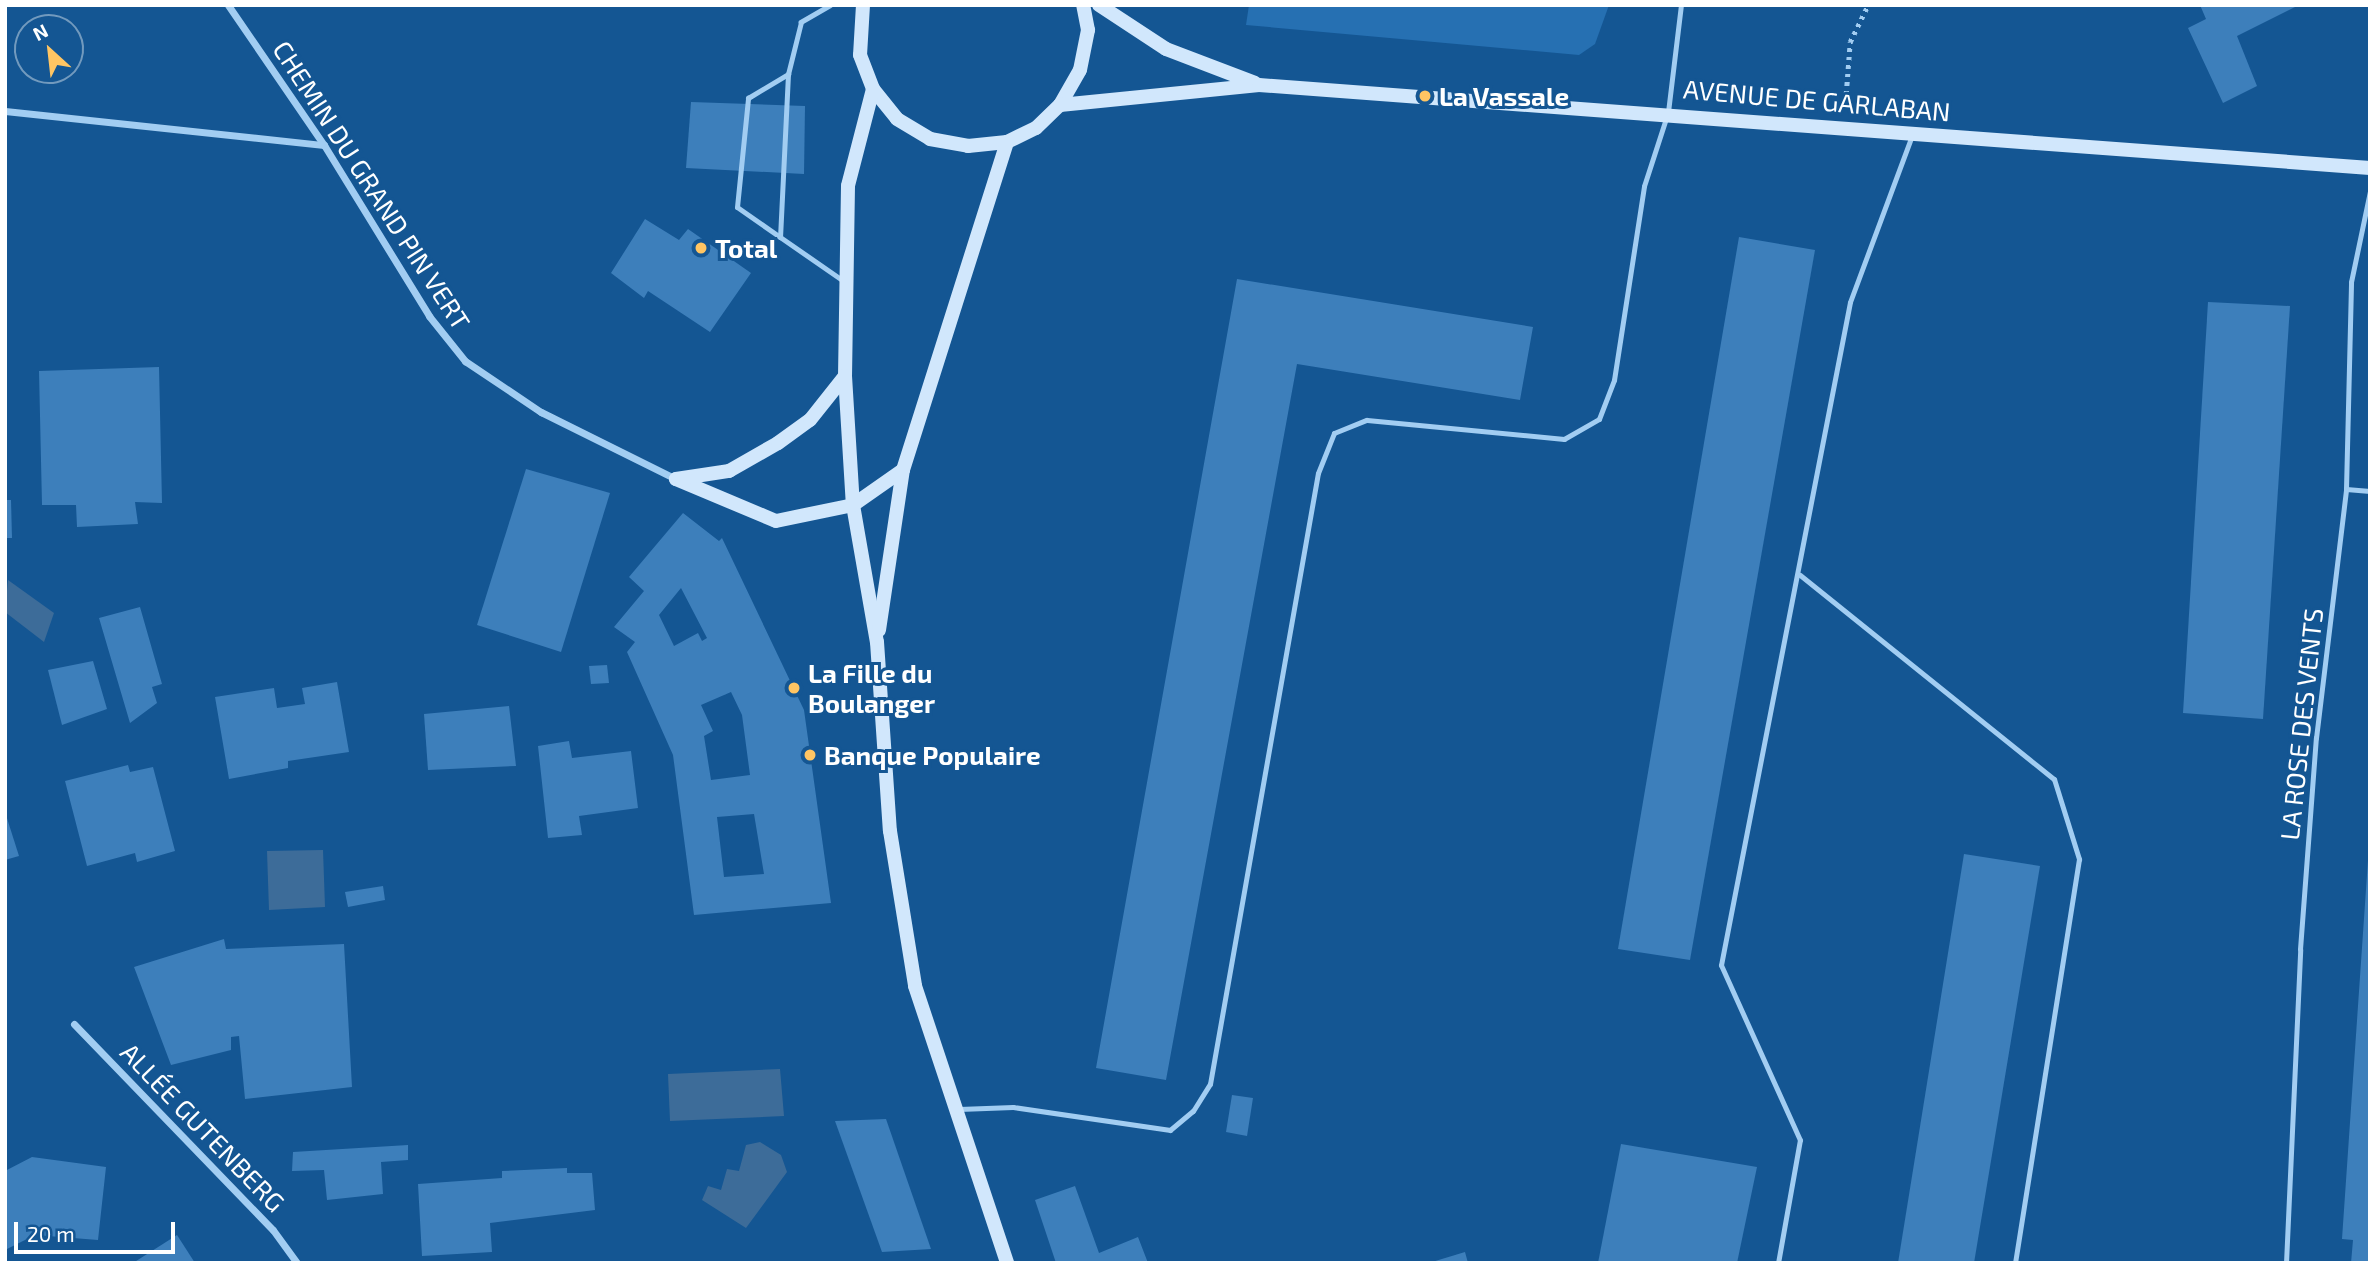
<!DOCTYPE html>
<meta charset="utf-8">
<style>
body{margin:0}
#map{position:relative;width:2375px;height:1268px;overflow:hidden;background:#145693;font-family:"Exo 2",sans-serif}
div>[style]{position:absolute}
.green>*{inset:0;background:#2670b2}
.water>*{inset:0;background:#3d6c99}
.building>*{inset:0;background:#3d7fbb}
.path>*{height:4.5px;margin-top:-2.25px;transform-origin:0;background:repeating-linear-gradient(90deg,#a2cdf2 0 3.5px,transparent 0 8.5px)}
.lane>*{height:5px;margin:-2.5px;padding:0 2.5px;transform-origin:2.5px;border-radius:2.5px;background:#a2cdf2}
.street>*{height:7px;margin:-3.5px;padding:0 3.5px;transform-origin:3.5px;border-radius:3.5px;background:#a2cdf2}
.secondary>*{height:14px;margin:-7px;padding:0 7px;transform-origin:7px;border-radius:7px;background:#d1e7fc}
.dots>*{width:19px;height:19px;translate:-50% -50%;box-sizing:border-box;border:4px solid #145693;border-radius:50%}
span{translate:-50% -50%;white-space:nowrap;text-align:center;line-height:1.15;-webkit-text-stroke:6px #145693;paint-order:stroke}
.poi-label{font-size:26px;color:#fff;font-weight:700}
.left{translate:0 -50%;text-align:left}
.street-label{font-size:26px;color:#fff}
.frame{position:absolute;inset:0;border:7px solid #fff;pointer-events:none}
.north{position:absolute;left:14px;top:14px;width:70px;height:70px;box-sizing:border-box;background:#145693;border:2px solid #729abe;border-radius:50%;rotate:333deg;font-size:19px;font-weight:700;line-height:28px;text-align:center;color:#fff}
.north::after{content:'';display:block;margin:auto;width:24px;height:32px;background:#ffc563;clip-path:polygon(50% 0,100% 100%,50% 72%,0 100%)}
.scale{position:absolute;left:14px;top:1222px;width:161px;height:32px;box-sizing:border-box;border:4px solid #fff;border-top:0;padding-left:9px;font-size:21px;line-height:24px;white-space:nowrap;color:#fff;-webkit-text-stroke:5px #145693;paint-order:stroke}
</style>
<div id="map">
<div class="green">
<div style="clip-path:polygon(1249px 5px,1609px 5px,1595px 44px,1579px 55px,1246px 25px)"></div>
</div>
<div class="water">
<div style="clip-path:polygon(8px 580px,54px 613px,44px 642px,5px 612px)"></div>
<div style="clip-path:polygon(323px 850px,325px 907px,269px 910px,267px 851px)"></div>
<div style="clip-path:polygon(780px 1069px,784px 1116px,670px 1121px,668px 1074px)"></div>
<div style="clip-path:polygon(760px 1142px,781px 1155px,787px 1172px,746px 1228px,702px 1200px,708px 1186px,721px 1190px,727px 1169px,739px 1171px,746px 1145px)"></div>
</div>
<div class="building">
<div style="clip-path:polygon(2200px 5px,2299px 5px,2237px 36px,2257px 86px,2223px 103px,2188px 28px,2206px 19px)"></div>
<div style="clip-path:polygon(691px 102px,805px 106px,804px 174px,686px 168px)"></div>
<div style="clip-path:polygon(645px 219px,679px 240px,688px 229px,751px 273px,710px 332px,648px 291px,644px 298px,611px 273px)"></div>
<div style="clip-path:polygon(1739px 237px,1815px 250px,1690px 960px,1618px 949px)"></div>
<div style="clip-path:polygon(1237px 279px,1533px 327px,1520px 400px,1297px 364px,1166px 1080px,1096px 1068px)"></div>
<div style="clip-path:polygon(2208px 302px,2290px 306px,2263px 719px,2183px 713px)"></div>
<div style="clip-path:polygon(159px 367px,162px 503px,135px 502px,138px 524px,77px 527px,76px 505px,42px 505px,39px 371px)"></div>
<div style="clip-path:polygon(526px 469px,610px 493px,561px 652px,477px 625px)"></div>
<div style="clip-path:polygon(5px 500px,11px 500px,12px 538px,5px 538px)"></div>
<div style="clip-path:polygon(evenodd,683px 513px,719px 541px,722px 538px,804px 710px,831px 903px,694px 915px,673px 755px,627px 652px,635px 642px,614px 627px,644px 591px,629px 577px,683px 513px,681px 588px,707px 638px,702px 641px,698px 633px,674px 646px,659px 615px,681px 588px,683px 513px,731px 692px,742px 715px,750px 775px,711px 780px,704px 736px,713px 731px,701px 705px,731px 692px,683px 513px,754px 814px,764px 874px,724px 877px,717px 817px,754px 814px)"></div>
<div style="clip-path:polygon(140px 607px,162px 684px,152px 687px,157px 703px,130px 723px,99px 618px)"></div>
<div style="clip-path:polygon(93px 661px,107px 709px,62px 725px,48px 670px)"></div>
<div style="clip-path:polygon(607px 665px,609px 683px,591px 684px,589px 666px)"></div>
<div style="clip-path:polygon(337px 682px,349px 752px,288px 761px,288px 768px,229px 779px,215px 697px,274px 688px,277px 708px,305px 704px,302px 688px)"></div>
<div style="clip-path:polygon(509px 706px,516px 766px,428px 770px,424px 714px)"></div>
<div style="clip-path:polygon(569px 741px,572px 758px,631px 751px,638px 808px,579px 816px,582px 835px,548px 838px,538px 746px)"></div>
<div style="clip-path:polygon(128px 765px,130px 772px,153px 767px,175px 851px,137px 862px,135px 853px,87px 866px,65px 781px)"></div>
<div style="clip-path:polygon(5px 812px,19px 856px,5px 860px)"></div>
<div style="clip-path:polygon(2370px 831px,2370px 1263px,2351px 1263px,2353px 1240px,2342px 1239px)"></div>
<div style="clip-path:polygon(1964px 854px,2040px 866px,1974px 1263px,1898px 1263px)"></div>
<div style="clip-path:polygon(383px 886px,385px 900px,348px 907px,345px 892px)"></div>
<div style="clip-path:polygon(224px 939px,226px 949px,344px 944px,352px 1087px,245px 1099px,239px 1036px,231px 1037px,231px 1050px,171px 1065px,134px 967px)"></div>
<div style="clip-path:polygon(1232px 1095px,1253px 1098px,1247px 1136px,1226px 1132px)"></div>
<div style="clip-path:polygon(886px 1119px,931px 1249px,882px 1252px,835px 1121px)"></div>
<div style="clip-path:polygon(1621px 1144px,1757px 1167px,1737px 1263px,1598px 1263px)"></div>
<div style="clip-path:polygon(408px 1145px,408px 1160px,381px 1162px,383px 1194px,327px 1200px,324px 1170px,292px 1171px,293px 1152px)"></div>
<div style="clip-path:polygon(32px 1157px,106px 1167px,98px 1240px,35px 1235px,5px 1250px,5px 1171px)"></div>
<div style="clip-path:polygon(567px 1168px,567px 1173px,592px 1173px,595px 1210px,490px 1223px,492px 1252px,422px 1256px,418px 1184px,502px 1178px,502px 1171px)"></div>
<div style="clip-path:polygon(1075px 1186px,1099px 1253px,1138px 1237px,1148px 1263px,1056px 1263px,1035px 1200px)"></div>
<div style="clip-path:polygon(177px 1235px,195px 1263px,133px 1263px)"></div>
<div style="clip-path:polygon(1465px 1252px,1468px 1263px,1432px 1263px,1432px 1262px)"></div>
</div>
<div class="path">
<div style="left:1846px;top:94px;width:52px;rotate:-85.6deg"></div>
<div style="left:1850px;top:42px;width:41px;rotate:-64.1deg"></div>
</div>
<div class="lane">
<div style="left:830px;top:5px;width:34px;rotate:150deg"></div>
<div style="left:801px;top:22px;width:54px;rotate:104deg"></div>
<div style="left:788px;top:74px;width:163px;rotate:92.8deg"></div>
<div style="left:780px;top:237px;width:79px;rotate:34.7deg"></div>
<div style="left:780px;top:237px;width:52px;rotate:-145.1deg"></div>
<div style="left:737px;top:207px;width:110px;rotate:-84.2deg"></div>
<div style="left:748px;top:98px;width:47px;rotate:-31deg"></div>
<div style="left:2346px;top:489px;width:24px;rotate:5deg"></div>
<div style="left:1800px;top:575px;width:326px;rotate:38.8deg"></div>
<div style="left:2054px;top:779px;width:84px;rotate:72.6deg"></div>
<div style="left:2079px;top:859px;width:409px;rotate:99deg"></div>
<div style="left:959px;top:1109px;width:54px;rotate:-2.1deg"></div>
<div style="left:1013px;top:1107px;width:159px;rotate:8.3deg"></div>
<div style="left:1170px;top:1130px;width:30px;rotate:-40deg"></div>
<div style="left:1193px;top:1111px;width:32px;rotate:-58deg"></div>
<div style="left:1210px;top:1084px;width:620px;rotate:-79.98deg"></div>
<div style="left:1318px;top:473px;width:43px;rotate:-68.2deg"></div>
<div style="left:1334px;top:433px;width:35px;rotate:-22deg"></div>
<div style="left:1367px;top:420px;width:198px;rotate:5.5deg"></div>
<div style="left:1564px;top:439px;width:40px;rotate:-29.7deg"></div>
<div style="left:1599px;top:419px;width:42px;rotate:-69deg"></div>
<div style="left:1614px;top:380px;width:196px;rotate:-81.2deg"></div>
<div style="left:1644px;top:186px;width:78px;rotate:-72deg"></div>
<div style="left:1668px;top:112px;width:108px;rotate:-83.1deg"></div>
<div style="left:1778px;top:1263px;width:125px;rotate:-79.9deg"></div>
<div style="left:1800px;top:1140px;width:192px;rotate:-114.3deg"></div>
<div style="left:1721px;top:965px;width:675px;rotate:-78.99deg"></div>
<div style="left:1850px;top:302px;width:178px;rotate:-69.6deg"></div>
<div style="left:2286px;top:1263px;width:314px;rotate:-87.4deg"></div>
<div style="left:2300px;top:949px;width:212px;rotate:-85.7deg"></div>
<div style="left:2316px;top:738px;width:251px;rotate:-83.1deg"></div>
<div style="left:2346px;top:489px;width:207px;rotate:-88.6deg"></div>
<div style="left:2351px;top:282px;width:93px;rotate:-78.2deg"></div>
</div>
<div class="street">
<div style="left:228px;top:5px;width:170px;rotate:55.6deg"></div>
<div style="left:324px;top:145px;width:201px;rotate:58.4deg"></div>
<div style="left:429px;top:316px;width:58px;rotate:51.3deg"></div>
<div style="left:465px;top:361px;width:92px;rotate:33.9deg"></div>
<div style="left:541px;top:412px;width:151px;rotate:26.4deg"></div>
<div style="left:5px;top:111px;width:321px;rotate:6.1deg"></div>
<div style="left:74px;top:1024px;width:286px;rotate:46deg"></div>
<div style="left:273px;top:1230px;width:41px;rotate:54deg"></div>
</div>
<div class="secondary">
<div style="left:863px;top:5px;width:50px;rotate:93.4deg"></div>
<div style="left:860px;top:55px;width:36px;rotate:69deg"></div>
<div style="left:873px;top:89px;width:38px;rotate:51deg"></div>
<div style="left:897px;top:119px;width:39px;rotate:31deg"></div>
<div style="left:930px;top:139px;width:39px;rotate:10deg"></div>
<div style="left:968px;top:146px;width:39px;rotate:-6deg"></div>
<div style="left:1007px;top:142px;width:32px;rotate:-26deg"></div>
<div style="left:1036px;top:128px;width:33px;rotate:-44deg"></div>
<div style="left:1060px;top:105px;width:40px;rotate:-60.3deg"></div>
<div style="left:1080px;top:70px;width:41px;rotate:-78.7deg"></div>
<div style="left:1088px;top:30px;width:25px;rotate:-101deg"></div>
<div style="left:1099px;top:5px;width:80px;rotate:33.3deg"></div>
<div style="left:1166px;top:49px;width:95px;rotate:20.9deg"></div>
<div style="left:873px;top:89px;width:100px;rotate:104.5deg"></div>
<div style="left:848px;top:186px;width:190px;rotate:90.9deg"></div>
<div style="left:845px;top:376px;width:129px;rotate:86.5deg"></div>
<div style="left:853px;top:505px;width:139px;rotate:80.1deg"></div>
<div style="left:877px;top:642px;width:189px;rotate:86.1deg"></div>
<div style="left:890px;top:831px;width:157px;rotate:80.8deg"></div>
<div style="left:915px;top:986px;width:292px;rotate:71.6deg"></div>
<div style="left:1060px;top:105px;width:200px;rotate:-5.7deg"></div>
<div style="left:1259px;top:85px;width:1114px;rotate:4.27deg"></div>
<div style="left:676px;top:479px;width:108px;rotate:22.8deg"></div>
<div style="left:776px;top:521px;width:79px;rotate:-11.7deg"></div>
<div style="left:853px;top:505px;width:61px;rotate:-35deg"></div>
<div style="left:676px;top:479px;width:54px;rotate:-8.6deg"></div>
<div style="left:729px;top:471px;width:56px;rotate:-29.7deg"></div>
<div style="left:778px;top:443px;width:39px;rotate:-36deg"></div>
<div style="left:810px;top:420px;width:56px;rotate:-51.5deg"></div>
<div style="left:879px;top:630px;width:162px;rotate:-81.5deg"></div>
<div style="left:903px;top:470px;width:344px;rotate:-72.4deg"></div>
</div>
<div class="dots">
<div style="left:1425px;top:96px;background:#ffc563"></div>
<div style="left:701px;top:248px;background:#ffc563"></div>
<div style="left:794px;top:688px;background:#ffc563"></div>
<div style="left:810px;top:755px;background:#ffc563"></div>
</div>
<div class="poi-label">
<span class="left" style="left:1439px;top:96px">La Vassale</span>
<span class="left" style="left:715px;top:248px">Total</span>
<span class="left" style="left:808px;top:688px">La Fille du<br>Boulanger</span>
<span class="left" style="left:824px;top:755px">Banque Populaire</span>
</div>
<div class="street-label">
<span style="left:1817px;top:100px;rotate:5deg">AVENUE DE GARLABAN</span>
<span style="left:372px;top:185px;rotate:57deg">CHEMIN DU GRAND PIN VERT</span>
<span style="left:2301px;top:724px;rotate:-84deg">LA ROSE DES VENTS</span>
<span style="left:203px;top:1127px;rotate:46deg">ALLÉE GUTENBERG</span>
</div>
<div class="frame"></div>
<div class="north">N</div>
<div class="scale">20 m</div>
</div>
